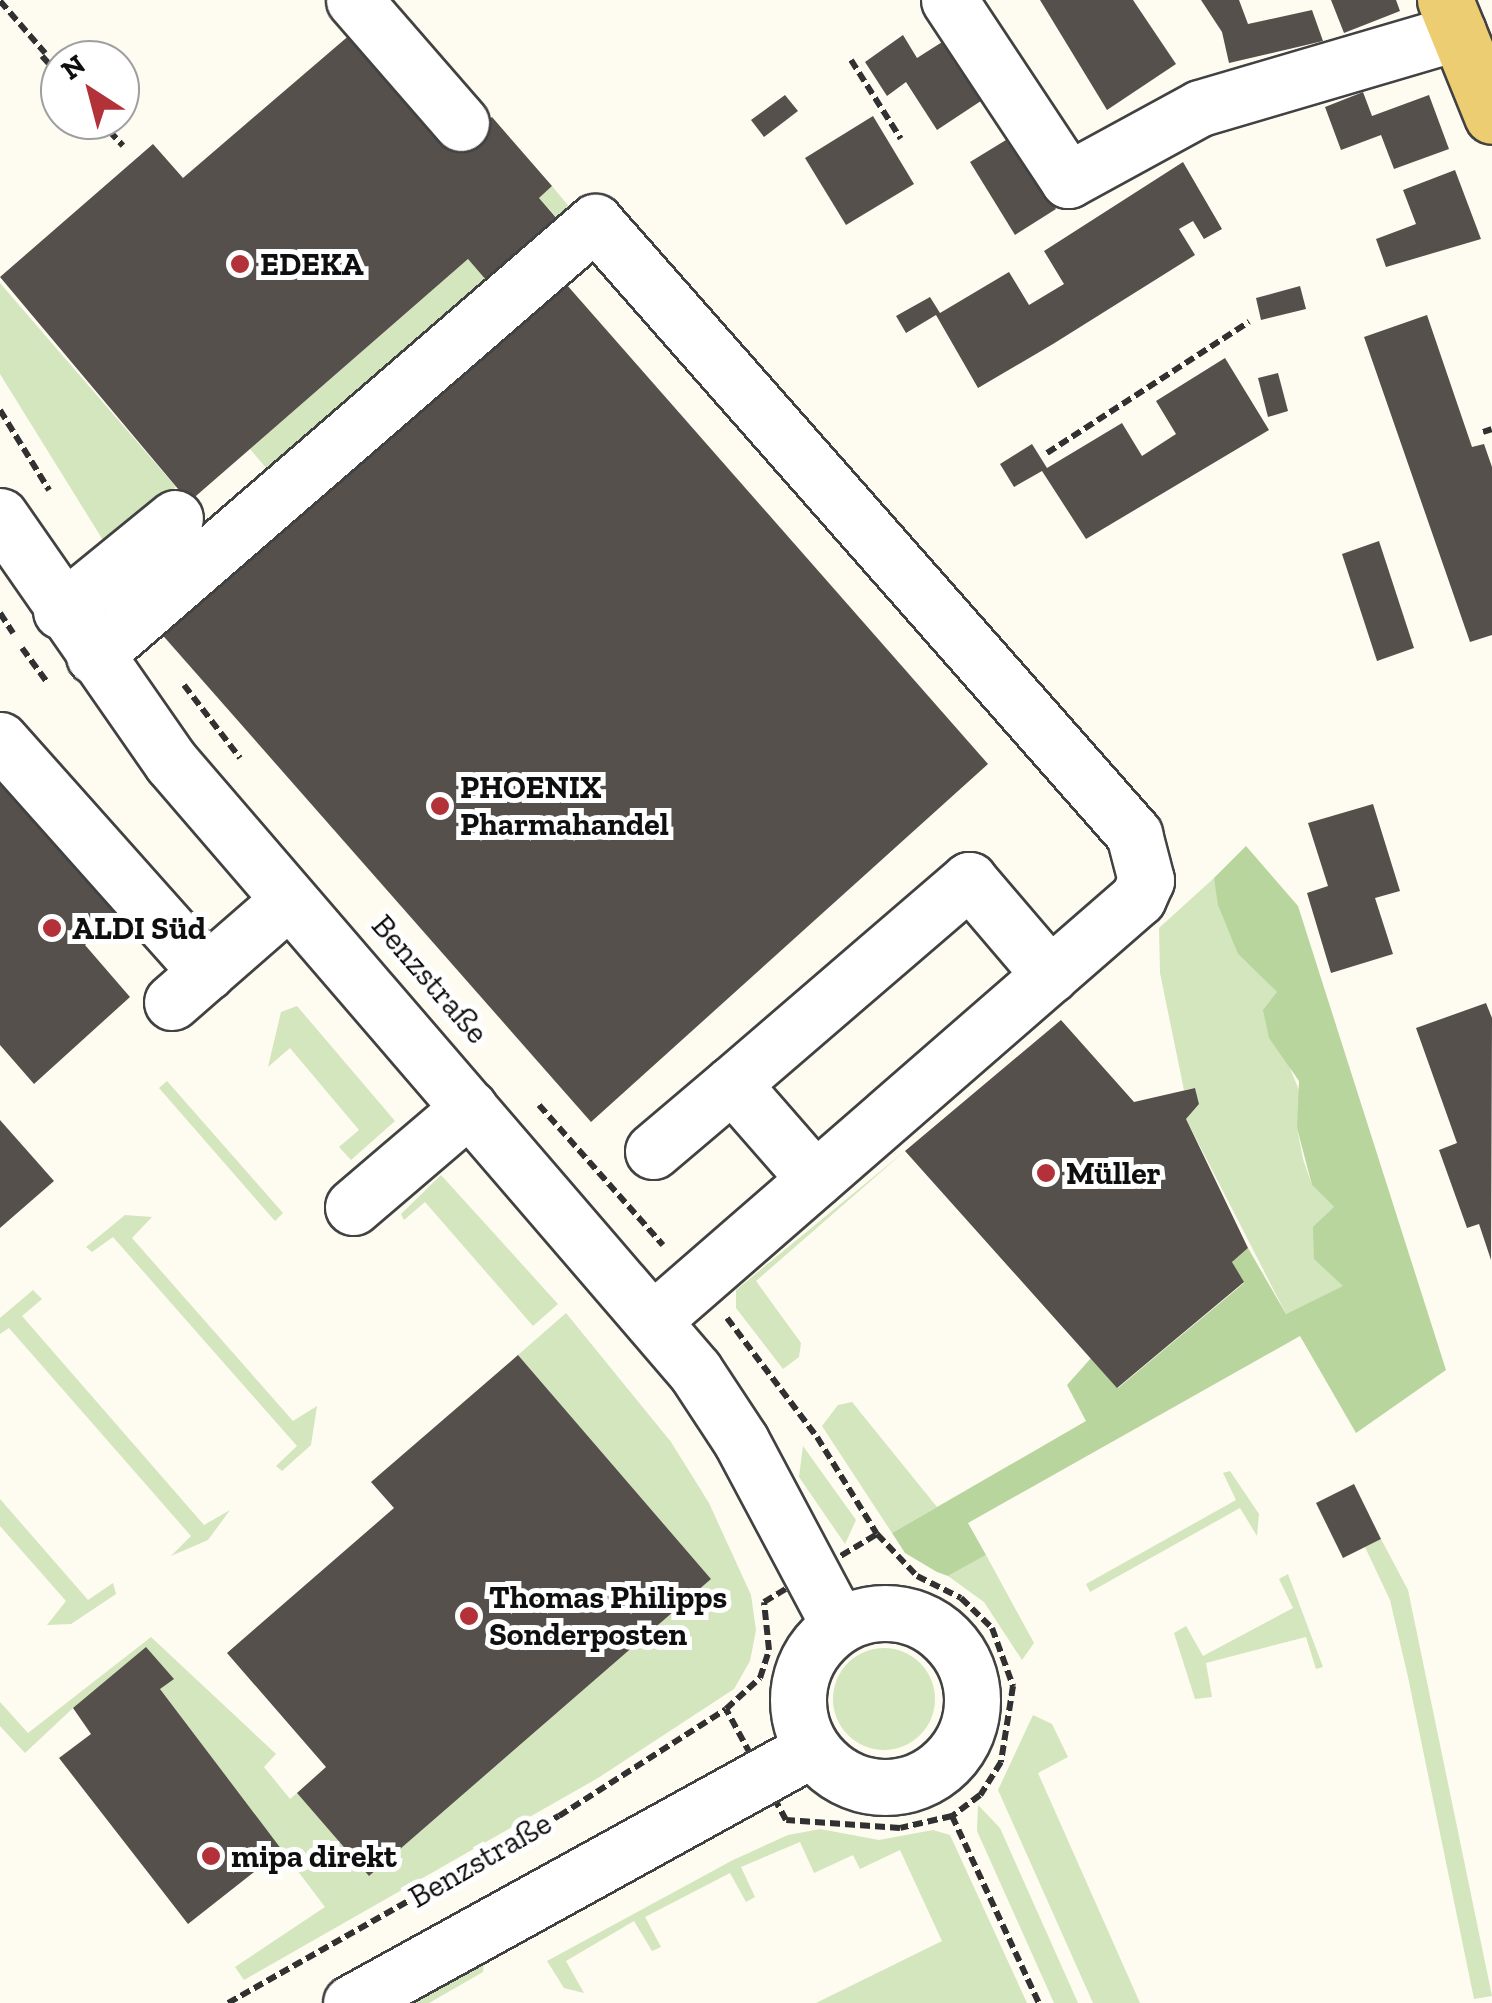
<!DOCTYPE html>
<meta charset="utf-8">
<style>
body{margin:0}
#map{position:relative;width:1492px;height:2003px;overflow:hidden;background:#fefbf1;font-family:"Zilla Slab",serif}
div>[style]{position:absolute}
.green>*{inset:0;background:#d3e6bd}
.round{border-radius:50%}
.forest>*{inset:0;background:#b8d59e}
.building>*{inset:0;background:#56504c}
.path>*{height:6px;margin-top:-3px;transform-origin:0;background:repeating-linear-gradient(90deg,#313131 0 10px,transparent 0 15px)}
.roads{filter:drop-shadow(2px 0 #424242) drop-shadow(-2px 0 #424242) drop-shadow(0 2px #424242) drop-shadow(0 -2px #424242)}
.minor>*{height:55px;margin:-27.5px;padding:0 27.5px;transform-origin:27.5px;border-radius:27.5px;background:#fff}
.minor>.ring{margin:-27.5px;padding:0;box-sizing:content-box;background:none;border:55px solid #fff;border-radius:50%}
.major>*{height:55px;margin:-27.5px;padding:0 27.5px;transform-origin:27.5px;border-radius:27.5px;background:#edcd72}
.dots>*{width:28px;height:28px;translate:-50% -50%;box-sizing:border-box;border:5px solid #fff;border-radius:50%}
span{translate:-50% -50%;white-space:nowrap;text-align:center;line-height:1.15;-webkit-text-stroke:10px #fff;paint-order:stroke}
.poi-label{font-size:32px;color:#0f0f0f;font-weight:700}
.left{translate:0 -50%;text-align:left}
.street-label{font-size:32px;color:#0f0f0f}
.north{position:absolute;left:40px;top:40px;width:100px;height:100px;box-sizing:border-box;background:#fff;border:2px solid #9f9f9f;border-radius:50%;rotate:324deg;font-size:28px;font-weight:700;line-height:40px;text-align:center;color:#0f0f0f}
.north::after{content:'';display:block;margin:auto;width:35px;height:45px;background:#b3323a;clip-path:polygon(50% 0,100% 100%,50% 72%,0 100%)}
</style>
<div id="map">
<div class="green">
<div style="clip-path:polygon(552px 186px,580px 220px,279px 483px,250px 449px,468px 259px,558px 219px,539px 198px)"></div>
<div style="clip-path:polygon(0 283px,176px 487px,106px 545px,0 374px)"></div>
<div style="clip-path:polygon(1214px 878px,1238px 954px,1277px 992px,1287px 1061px,1303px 1100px,1297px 1128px,1303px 1159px,1312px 1185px,1334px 1207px,1344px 1286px,1286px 1314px,1186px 1119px,1199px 1104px,1195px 1088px,1184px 1090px,1160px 973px,1159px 928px)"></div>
<div style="clip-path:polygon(297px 1006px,395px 1121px,351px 1160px,339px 1147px,359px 1130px,290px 1048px,268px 1067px,281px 1012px)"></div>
<div style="clip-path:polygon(167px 1081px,283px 1213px,275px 1221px,159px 1088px)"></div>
<div style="clip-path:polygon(905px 1151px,756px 1281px,801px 1343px,799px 1357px,783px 1369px,736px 1308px,736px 1290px)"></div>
<div style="clip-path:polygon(441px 1175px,558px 1304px,533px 1326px,425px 1202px,404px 1220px,401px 1214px)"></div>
<div style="clip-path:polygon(125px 1215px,152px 1217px,132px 1238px,293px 1421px,317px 1406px,311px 1445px,282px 1471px,276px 1466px,297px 1446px,113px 1237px,92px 1252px,86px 1247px)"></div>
<div style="clip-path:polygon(33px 1290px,42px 1299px,22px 1316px,204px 1525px,230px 1510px,208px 1540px,171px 1556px,191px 1536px,9px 1328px,0 1334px,0 1318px)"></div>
<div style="clip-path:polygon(566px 1313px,671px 1442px,709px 1503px,751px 1595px,756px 1630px,750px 1661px,734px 1689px,598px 1778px,244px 1980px,235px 1967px,325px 1907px,160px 1689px,73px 1708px,25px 1753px,0 1726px,0 1702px,28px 1733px,151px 1637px,276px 1754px,264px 1767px,290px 1799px,297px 1793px,370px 1875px,711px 1579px,518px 1355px)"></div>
<div style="clip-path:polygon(852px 1402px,937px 1507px,892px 1533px,822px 1426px,838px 1405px)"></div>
<div style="clip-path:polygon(803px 1446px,856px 1520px,845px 1544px,799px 1477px)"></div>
<div style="clip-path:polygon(1230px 1471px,1259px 1514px,1257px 1536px,1240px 1508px,1090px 1592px,1086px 1584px,1236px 1500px,1223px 1473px)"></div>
<div style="clip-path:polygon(0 1499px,88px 1600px,113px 1583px,116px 1594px,71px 1624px,47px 1625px,66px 1601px,0 1526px)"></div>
<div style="clip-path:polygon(1381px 1539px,1408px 1590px,1492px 1996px,1474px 1999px,1408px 1677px,1390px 1600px,1365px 1547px)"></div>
<div style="clip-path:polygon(986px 1555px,1034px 1643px,1022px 1660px,984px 1602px,948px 1576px)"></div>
<div style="clip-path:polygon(1288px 1574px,1323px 1667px,1316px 1669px,1306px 1637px,1206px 1663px,1212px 1697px,1195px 1699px,1174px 1633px,1186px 1626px,1203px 1656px,1293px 1608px,1279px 1579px)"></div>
<div class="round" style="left:833px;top:1648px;width:102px;height:102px"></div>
<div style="clip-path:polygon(1033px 1715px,1052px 1724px,1068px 1757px,1038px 1773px,1140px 2003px,1093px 2003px,998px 1790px)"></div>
<div style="clip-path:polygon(978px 1805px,1000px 1828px,1078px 2003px,1054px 2003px,977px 1831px)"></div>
<div style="clip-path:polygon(820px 1829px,879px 1840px,933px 1830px,950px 1835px,1027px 2003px,816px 2003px,942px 1941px,900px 1850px,860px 1869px,853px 1855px,814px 1873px,800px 1842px,741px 1867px,755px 1897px,746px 1902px,730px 1873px,645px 1917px,661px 1947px,652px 1951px,634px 1921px,566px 1961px,584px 1993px,564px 1988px,547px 1961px,733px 1860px,788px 1835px)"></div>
<div style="clip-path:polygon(484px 1960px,483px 1972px,429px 2003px,402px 2003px)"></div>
</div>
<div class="forest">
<div style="clip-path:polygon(1246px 846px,1298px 906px,1446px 1370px,1356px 1433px,1300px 1336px,968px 1523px,986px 1555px,948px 1576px,937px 1572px,905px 1553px,892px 1533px,1086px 1421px,1067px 1385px,1091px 1358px,1118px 1388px,1244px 1283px,1232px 1262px,1248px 1248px,1286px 1314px,1343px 1286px,1314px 1259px,1313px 1227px,1334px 1207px,1312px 1185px,1297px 1128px,1299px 1081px,1269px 1038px,1263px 1010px,1277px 992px,1238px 954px,1218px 905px,1214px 878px)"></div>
</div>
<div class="building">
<div style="clip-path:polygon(1040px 0,1133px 0,1176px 64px,1107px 110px)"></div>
<div style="clip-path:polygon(1201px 0,1239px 0,1248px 24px,1312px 10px,1323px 41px,1229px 63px,1222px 32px)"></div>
<div style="clip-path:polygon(1331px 0,1396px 0,1400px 11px,1344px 33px)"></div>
<div style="clip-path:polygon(961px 30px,999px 89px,937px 130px,906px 82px,887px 96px,865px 62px,903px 35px,917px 58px)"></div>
<div style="clip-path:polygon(352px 33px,453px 151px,492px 117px,552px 186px,539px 198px,558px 220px,487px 281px,468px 259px,189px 502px,0 277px,153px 144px,183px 178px)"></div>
<div style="clip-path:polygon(1363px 92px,1372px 116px,1429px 95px,1449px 149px,1394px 169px,1381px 135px,1341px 150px,1325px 107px)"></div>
<div style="clip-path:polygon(785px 95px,798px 111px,764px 137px,751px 120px)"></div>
<div style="clip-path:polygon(873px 116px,914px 184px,846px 225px,805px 158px)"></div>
<div style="clip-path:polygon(1006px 140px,1056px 209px,1015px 235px,970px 162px)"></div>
<div style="clip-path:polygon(1183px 162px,1222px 229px,1204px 239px,1193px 221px,1179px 229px,1195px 255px,1053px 344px,978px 388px,936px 315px,906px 333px,896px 316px,930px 297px,940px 313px,1009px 272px,1029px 305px,1064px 284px,1044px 251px)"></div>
<div style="clip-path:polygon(1455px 170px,1481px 239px,1386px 267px,1376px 239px,1416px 224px,1403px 190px)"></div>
<div style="clip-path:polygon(559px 276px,988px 764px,591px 1122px,151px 622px)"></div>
<div style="clip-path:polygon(1300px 286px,1306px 309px,1261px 320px,1256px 298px)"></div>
<div style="clip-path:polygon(1427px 315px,1472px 447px,1484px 444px,1492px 467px,1492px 635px,1470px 642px,1364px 337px)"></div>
<div style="clip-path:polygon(1225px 358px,1269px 430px,1086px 539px,1042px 471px,1014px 487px,1000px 464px,1032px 444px,1047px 468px,1122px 423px,1142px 456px,1176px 434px,1156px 401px)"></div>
<div style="clip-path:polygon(1278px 373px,1288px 411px,1268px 417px,1258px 378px)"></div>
<div style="clip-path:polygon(1379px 541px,1414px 648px,1377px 661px,1342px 554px)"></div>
<div style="clip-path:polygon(0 770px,123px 912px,85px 945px,130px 997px,34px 1084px,0 1045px)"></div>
<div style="clip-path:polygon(1373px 804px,1400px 891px,1375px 898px,1393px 954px,1331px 973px,1307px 893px,1328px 886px,1308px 823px)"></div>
<div style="clip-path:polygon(1486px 1003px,1492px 1018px,1491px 1260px,1479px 1224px,1467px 1228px,1439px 1150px,1457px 1143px,1416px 1028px)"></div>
<div style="clip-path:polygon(1061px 1020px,1134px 1102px,1195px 1088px,1199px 1104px,1186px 1119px,1248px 1248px,1232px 1262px,1244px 1282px,1117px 1388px,905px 1151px)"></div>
<div style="clip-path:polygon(0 1120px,54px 1181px,0 1228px)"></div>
<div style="clip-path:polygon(518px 1355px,711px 1579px,369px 1876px,297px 1793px,326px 1767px,227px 1653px,394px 1508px,371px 1482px)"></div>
<div style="clip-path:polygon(1354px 1484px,1381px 1539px,1343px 1558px,1316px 1503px)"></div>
<div style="clip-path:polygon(146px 1647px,174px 1679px,160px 1689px,282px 1850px,188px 1924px,59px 1758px,91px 1734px,73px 1708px)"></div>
</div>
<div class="path">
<div style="left:0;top:1px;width:69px;rotate:49.1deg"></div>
<div style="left:42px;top:56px;width:27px;rotate:48deg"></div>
<div style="left:851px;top:60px;width:93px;rotate:57.7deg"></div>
<div style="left:99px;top:120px;width:35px;rotate:47deg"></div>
<div style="left:0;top:410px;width:94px;rotate:58.5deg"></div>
<div style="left:1483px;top:432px;width:9px;rotate:-18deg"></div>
<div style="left:1047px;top:453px;width:241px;rotate:-33deg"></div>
<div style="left:0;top:613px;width:24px;rotate:57deg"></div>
<div style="left:22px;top:648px;width:42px;rotate:53.7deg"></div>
<div style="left:184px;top:685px;width:92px;rotate:52.5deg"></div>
<div style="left:539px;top:1105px;width:187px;rotate:48.5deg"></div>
<div style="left:727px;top:1318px;width:149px;rotate:52.9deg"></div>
<div style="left:817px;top:1437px;width:114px;rotate:58.3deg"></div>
<div style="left:877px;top:1534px;width:58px;rotate:46.4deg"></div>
<div style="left:917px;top:1576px;width:49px;rotate:26.6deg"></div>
<div style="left:961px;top:1598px;width:43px;rotate:44.1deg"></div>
<div style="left:992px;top:1628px;width:62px;rotate:70.1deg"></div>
<div style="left:1013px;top:1686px;width:77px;rotate:99deg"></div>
<div style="left:1001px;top:1762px;width:39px;rotate:122deg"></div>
<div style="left:980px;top:1795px;width:35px;rotate:143deg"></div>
<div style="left:952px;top:1816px;width:53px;rotate:167deg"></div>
<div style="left:900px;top:1828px;width:114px;rotate:-176deg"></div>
<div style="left:786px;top:1820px;width:126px;rotate:-118.4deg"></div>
<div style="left:726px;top:1709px;width:46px;rotate:-42.4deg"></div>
<div style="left:760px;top:1678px;width:29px;rotate:-72deg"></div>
<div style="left:769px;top:1650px;width:48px;rotate:-95.9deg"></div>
<div style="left:764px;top:1602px;width:132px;rotate:-31deg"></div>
<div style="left:952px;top:1816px;width:206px;rotate:65.1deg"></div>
<div style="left:228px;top:2003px;width:380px;rotate:-29.5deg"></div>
<div style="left:559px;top:1816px;width:198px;rotate:-32.6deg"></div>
</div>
<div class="roads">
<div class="minor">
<div style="left:354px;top:0;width:163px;rotate:49deg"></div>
<div style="left:949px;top:0;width:216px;rotate:56.5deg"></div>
<div style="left:1068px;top:180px;width:150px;rotate:-28.6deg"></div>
<div style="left:1200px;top:108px;width:269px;rotate:-16.4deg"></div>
<div style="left:0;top:516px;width:300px;rotate:55.2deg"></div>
<div style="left:171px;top:762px;width:803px;rotate:49.29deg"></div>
<div style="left:695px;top:1371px;width:84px;rotate:56.7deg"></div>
<div style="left:741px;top:1441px;width:208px;rotate:62deg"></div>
<div style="left:61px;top:611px;width:147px;rotate:-39.2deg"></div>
<div style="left:94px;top:656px;width:663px;rotate:-40.9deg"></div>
<div style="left:595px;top:222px;width:816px;rotate:48.63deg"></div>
<div style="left:1134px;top:834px;width:48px;rotate:75.4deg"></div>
<div style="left:1146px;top:880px;width:20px;rotate:114deg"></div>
<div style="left:1138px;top:898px;width:644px;rotate:138.96deg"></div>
<div style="left:0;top:740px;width:311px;rotate:48.3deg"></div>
<div style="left:172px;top:1002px;width:155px;rotate:-41.1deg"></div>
<div style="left:653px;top:1151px;width:104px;rotate:-40.3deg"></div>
<div style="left:815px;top:1179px;width:126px;rotate:-131.1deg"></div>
<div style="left:732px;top:1084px;width:313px;rotate:-40.7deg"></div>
<div style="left:969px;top:880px;width:125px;rotate:49.5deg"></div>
<div style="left:353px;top:1207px;width:153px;rotate:-40.5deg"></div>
<div class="ring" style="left:798px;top:1613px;width:119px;height:119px"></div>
<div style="left:351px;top:2003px;width:526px;rotate:-28.85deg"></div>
</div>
<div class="major">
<div style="left:1445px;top:0;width:125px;rotate:67.9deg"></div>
</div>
</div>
<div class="dots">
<div style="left:240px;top:264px;background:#b3323a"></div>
<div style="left:440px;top:806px;background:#b3323a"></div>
<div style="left:52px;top:928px;background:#b3323a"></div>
<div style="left:1046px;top:1173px;background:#b3323a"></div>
<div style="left:469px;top:1616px;background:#b3323a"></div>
<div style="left:211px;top:1856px;background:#b3323a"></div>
</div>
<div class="poi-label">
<span class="left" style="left:260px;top:264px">EDEKA</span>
<span class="left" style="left:460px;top:806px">PHOENIX<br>Pharmahandel</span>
<span class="left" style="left:72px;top:928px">ALDI Süd</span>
<span class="left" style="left:1066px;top:1173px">Müller</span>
<span class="left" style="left:489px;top:1616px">Thomas Philipps<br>Sonderposten</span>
<span class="left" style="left:231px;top:1856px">mipa direkt</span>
</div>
<div class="street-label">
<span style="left:430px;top:979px;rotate:49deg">Benzstraße</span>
<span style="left:480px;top:1860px;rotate:-30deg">Benzstraße</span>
</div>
<div class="north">N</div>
</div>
